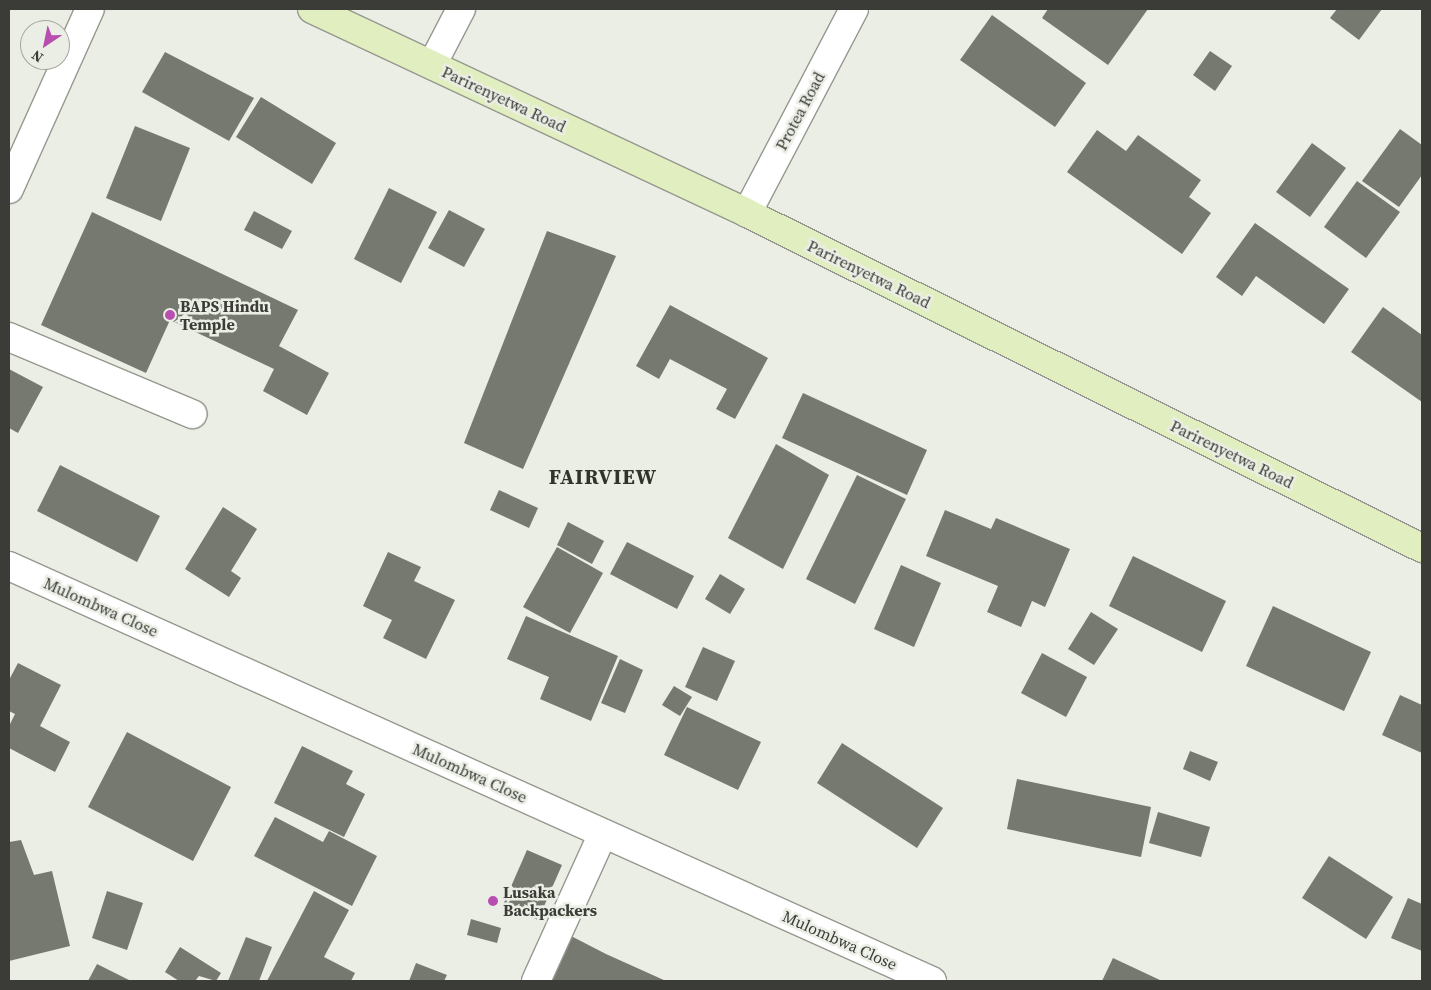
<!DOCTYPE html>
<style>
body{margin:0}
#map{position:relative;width:1431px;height:990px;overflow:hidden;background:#ebeee5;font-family:"Source Serif 4",serif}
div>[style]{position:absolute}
.building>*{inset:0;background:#767970}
.roads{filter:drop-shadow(1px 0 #96988f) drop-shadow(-1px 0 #96988f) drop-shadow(0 1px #96988f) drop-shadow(0 -1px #96988f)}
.minor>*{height:28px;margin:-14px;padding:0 14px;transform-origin:14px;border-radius:14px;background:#fff}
.major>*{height:28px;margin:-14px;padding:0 14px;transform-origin:14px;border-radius:14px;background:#e1eebf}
.dots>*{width:14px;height:14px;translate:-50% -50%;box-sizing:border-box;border:2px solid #ebeee5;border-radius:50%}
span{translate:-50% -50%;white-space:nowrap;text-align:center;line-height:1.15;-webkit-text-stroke:5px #ebeee5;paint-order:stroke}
.street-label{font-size:16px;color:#3b3c38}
.poi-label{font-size:16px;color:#3b3c38;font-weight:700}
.left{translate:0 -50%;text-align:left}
.district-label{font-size:21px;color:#30322b;font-weight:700;letter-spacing:1px}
.frame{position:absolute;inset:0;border:10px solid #3b3c38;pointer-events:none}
.north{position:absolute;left:20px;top:20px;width:50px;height:50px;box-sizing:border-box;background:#ebeee5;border:1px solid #a5a7a0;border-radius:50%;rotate:214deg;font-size:14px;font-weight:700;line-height:20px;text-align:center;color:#3b3c38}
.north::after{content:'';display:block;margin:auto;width:18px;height:22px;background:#b84eb0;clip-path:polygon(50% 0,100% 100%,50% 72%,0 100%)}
</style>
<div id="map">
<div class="building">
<div style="clip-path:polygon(1048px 9px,1148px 9px,1108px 65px,1042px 18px)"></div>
<div style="clip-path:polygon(1337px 9px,1382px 9px,1359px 40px,1330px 18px)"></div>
<div style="clip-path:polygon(992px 15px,1086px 83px,1055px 127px,960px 60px)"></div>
<div style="clip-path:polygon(1210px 51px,1232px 66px,1215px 91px,1193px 75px)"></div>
<div style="clip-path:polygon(165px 52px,254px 98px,229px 141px,142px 92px)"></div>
<div style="clip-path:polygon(261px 97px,336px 143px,312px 184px,236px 137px)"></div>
<div style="clip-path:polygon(135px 126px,190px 148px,161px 221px,106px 198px)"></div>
<div style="clip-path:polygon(1400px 129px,1422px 145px,1422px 175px,1399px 207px,1362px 181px)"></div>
<div style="clip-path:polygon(1097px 130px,1126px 151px,1138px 135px,1201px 180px,1189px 197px,1211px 213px,1182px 254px,1067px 172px)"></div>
<div style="clip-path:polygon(1312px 143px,1346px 168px,1310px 217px,1276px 192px)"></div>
<div style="clip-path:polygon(1357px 181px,1400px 212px,1366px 258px,1324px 227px)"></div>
<div style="clip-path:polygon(389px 188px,437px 212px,401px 283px,354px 259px)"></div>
<div style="clip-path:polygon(449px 210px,485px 229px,464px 267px,428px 248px)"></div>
<div style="clip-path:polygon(254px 211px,292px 231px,282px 249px,244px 230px)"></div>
<div style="clip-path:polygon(92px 212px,298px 310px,279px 346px,329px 373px,307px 415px,263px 391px,274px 369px,170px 320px,146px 373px,41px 325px)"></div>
<div style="clip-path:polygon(1255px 223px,1349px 289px,1324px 324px,1256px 276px,1242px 296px,1216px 277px)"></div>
<div style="clip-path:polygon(547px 231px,616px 256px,523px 469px,464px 443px)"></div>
<div style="clip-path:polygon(670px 305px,768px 358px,735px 419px,716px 409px,727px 389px,670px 359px,659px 379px,636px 366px)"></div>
<div style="clip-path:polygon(1383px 307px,1422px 335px,1422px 402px,1351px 352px)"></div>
<div style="clip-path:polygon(9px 369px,43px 387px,18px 433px,9px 428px)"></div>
<div style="clip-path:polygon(803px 393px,927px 450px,907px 495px,782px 438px)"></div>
<div style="clip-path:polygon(776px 444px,829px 475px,783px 569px,728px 538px)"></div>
<div style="clip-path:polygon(60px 465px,160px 516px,137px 562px,37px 511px)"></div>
<div style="clip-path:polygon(857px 475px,906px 499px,855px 604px,806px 579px)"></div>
<div style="clip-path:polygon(499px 490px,538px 508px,529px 528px,490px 510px)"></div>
<div style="clip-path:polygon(223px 507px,257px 529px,231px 571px,241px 578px,229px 597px,185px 569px)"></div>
<div style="clip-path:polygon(945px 510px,991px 529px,996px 518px,1070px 549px,1045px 607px,1032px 601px,1021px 627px,987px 612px,998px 586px,926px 556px)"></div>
<div style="clip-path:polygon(568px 522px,604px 541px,592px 564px,557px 545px)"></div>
<div style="clip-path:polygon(627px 542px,694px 576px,677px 609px,610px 574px)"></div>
<div style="clip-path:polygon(557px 547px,603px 573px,570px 633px,523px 607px)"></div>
<div style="clip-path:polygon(388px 552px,421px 567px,414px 581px,455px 600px,426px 659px,383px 638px,392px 620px,363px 606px)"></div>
<div style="clip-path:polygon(1133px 556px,1226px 601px,1202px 652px,1109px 606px)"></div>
<div style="clip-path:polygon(901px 565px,941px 583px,914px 647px,874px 629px)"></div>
<div style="clip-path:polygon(720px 574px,745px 589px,730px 614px,705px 599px)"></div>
<div style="clip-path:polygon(1273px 606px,1371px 652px,1344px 711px,1246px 666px)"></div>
<div style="clip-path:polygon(1091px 612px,1118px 629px,1094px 665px,1068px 649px)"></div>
<div style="clip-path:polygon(526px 616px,618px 656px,591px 721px,540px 699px,549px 677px,507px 659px)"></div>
<div style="clip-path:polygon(703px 647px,735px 661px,717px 701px,685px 687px)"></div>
<div style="clip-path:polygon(1042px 653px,1087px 677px,1066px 717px,1021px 693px)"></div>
<div style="clip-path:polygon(620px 659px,643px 670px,625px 713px,601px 703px)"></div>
<div style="clip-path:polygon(18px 663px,61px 685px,40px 726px,70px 742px,55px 772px,9px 748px,9px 726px,15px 714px,9px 711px,9px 680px)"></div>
<div style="clip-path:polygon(674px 686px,692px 697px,680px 716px,662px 705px)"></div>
<div style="clip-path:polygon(1400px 695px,1422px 705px,1422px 753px,1382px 735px)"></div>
<div style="clip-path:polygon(687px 707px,761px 742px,738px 790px,664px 755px)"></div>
<div style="clip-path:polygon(127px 732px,231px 787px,193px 861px,88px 807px)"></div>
<div style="clip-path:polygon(842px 743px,943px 808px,917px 848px,817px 783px)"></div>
<div style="clip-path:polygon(302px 746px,353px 771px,346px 784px,365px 794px,344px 837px,274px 803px)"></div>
<div style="clip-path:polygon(1190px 751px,1218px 762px,1210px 781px,1183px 769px)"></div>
<div style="clip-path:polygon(1017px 779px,1151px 807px,1141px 857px,1007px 829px)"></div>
<div style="clip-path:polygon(1158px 812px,1210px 827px,1201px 857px,1149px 843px)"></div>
<div style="clip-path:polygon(275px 817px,323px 842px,329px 831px,377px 856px,352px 906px,254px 856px)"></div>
<div style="clip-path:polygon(21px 840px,34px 875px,52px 871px,70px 946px,9px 961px,9px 842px)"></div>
<div style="clip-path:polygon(527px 850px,562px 865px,538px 920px,503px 905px)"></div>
<div style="clip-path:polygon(1329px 856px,1393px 897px,1366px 939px,1302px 898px)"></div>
<div style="clip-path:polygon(107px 891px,143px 903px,127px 950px,92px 938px)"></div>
<div style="clip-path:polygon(314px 891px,349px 910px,324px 957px,355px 973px,351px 981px,267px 981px)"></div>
<div style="clip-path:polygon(1408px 898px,1422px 904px,1422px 951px,1391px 938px)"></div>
<div style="clip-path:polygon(471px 919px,501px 928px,497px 943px,467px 935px)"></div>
<div style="clip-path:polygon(571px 936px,606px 954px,666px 981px,550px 981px)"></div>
<div style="clip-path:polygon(246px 937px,272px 947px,259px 981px,228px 981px)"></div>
<div style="clip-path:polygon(180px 947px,221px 973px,216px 981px,199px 976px,195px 981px,179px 981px,165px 972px)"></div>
<div style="clip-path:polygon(1113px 958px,1162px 981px,1102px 981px)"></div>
<div style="clip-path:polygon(416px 963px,447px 975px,444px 981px,409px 981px)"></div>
<div style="clip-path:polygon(97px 964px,129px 980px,128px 981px,88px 981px)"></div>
</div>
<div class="roads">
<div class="minor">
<div style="left:432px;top:65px;width:63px;rotate:-62.6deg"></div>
<div style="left:9px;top:189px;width:197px;rotate:-65.8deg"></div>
<div style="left:747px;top:213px;width:230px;rotate:-62.3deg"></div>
<div style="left:9px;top:337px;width:199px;rotate:22.8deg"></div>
<div style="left:9px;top:566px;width:1012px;rotate:24.21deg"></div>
<div style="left:536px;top:981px;width:162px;rotate:-65.6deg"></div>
</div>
<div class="major">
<div style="left:312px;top:9px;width:480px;rotate:25.1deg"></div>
<div style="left:747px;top:213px;width:754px;rotate:26.4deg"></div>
</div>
</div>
<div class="dots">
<div style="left:170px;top:315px;background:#b84eb0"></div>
<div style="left:493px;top:901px;background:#b84eb0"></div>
</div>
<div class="street-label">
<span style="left:504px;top:99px;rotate:25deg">Parirenyetwa Road</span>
<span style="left:800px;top:111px;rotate:-62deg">Protea Road</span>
<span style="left:869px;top:274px;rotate:26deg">Parirenyetwa Road</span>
<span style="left:1232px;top:454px;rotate:26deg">Parirenyetwa Road</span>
<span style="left:101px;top:607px;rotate:24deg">Mulombwa Close</span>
<span style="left:470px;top:773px;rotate:24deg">Mulombwa Close</span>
<span style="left:840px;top:940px;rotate:24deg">Mulombwa Close</span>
</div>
<div class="poi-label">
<span class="left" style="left:180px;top:315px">BAPS Hindu<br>Temple</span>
<span class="left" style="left:503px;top:901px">Lusaka<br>Backpackers</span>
</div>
<div class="district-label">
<span style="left:603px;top:477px">FAIRVIEW</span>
</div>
<div class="frame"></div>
<div class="north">N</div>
</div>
